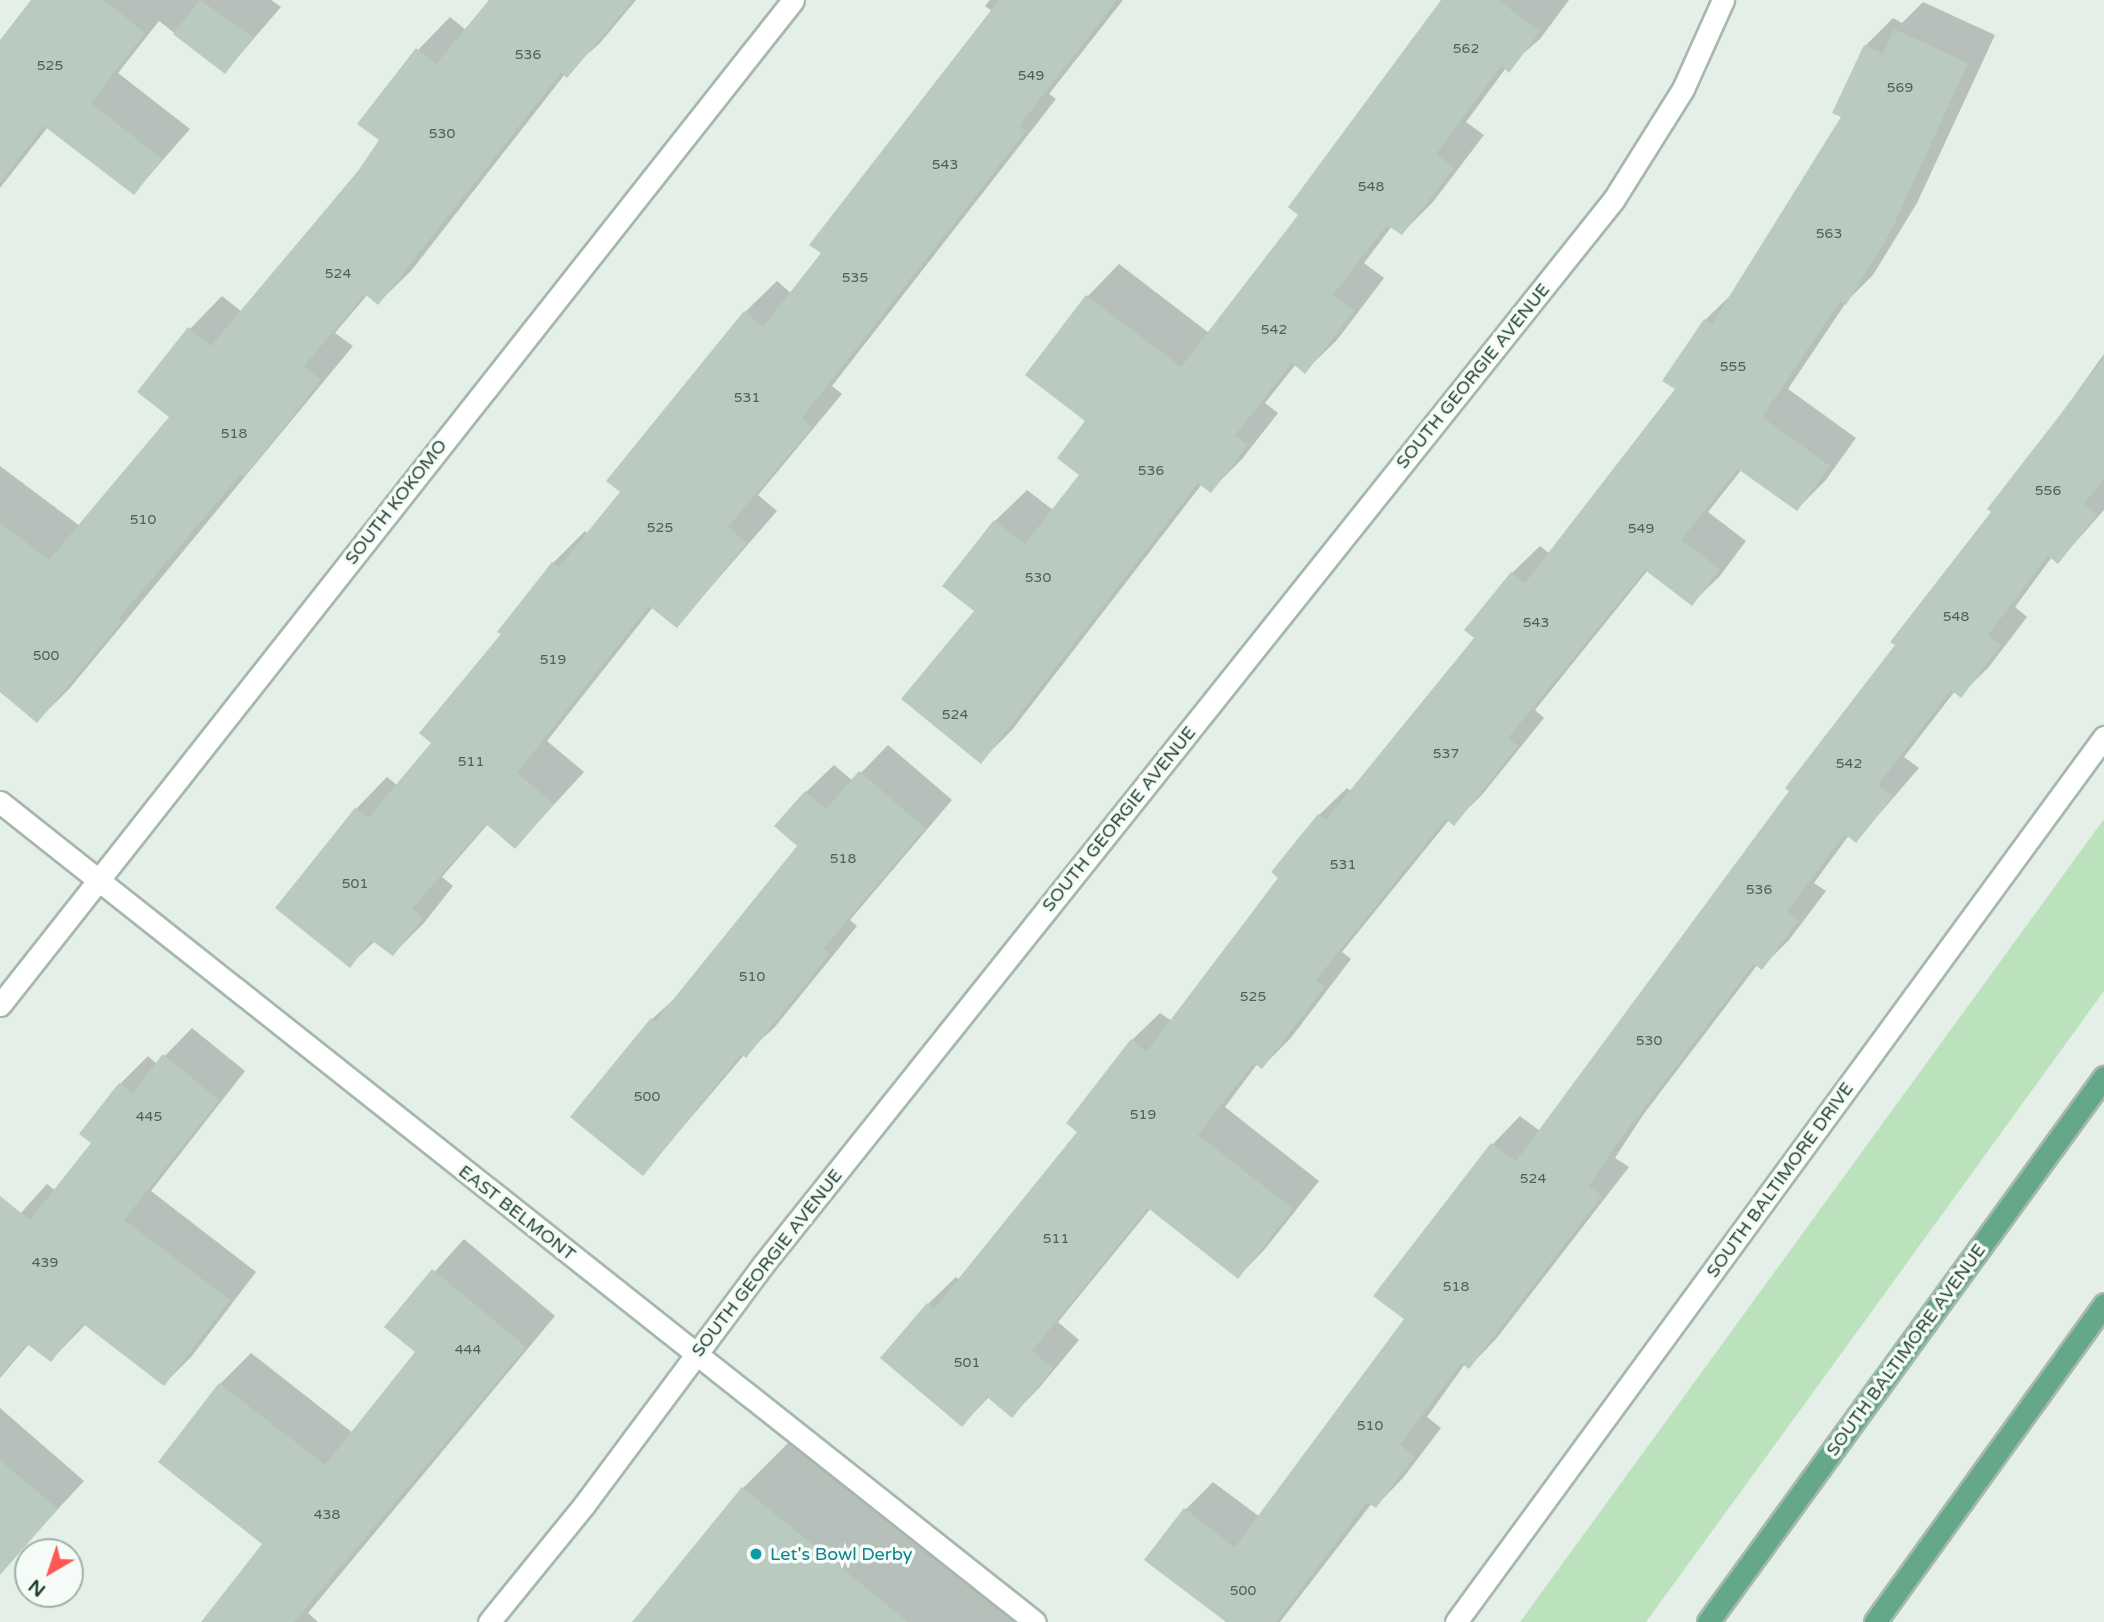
<!DOCTYPE html>
<style>
body{margin:0}
#map{position:relative;width:2104px;height:1622px;overflow:hidden;background:#e4efe8;font-family:"Varela Round",sans-serif}
div>[style]{position:absolute}
.green>*{inset:0;background:#bce1bd}
.shadow>*{inset:0;background:#0003}
.building>*{inset:0;background:#b9cac0}
.roads{filter:drop-shadow(2px 0 #a6b8ae) drop-shadow(-2px 0 #a6b8ae) drop-shadow(0 2px #a6b8ae) drop-shadow(0 -2px #a6b8ae)}
.minor>*{height:21px;margin:-10.5px;padding:0 10.5px;transform-origin:10.5px;border-radius:10.5px;background:#fff}
.major>*{height:21px;margin:-10.5px;padding:0 10.5px;transform-origin:10.5px;border-radius:10.5px;background:#65a888}
.dots>*{width:19px;height:19px;translate:-50% -50%;box-sizing:border-box;border:4px solid #f5fbf7;border-radius:50%}
span{translate:-50% -50%;white-space:nowrap;text-align:center;line-height:1.15;-webkit-text-stroke:7px #f5fbf7;paint-order:stroke}
.number-label{font-size:14px;color:#476456}
.number-label span{-webkit-text-stroke-width:0}
.street-label{font-size:18px;color:#214232}
.culture-label{font-size:18px;color:#0d838f}
.left{translate:0 -50%;text-align:left}
.north{position:absolute;left:14px;top:1538px;width:70px;height:70px;box-sizing:border-box;background:#f5fbf7;border:2px solid #a0b1a8;border-radius:50%;rotate:219deg;font-size:19px;font-weight:700;line-height:28px;text-align:center;color:#214232}
.north::after{content:'';display:block;margin:auto;width:24px;height:32px;background:#fd5854;clip-path:polygon(50% 0,100% 100%,50% 72%,0 100%)}
</style>
<div id="map">
<div class="green">
<div style="clip-path:polygon(2104px 819px,2104px 991px,1846px 1347px,1646px 1622px,1520px 1622px)"></div>
</div>
<div class="shadow">
<div style="clip-path:polygon(35px 0,271px 0,281px 7px,225px 72px,159px 21px,118px 73px,190px 129px,134px 193px,48px 127px,0 188px,0 42px)"></div>
<div style="clip-path:polygon(491px 0,636px 0,600px 43px,565px 74px,411px 271px,378px 303px,368px 294px,335px 333px,353px 346px,70px 688px,37px 721px,0 689px,0 466px,80px 526px,172px 417px,190px 329px,222px 296px,242px 312px,359px 172px,381px 139px,418px 50px,450px 17px,466px 30px)"></div>
<div style="clip-path:polygon(990px 0,1123px 0,1049px 94px,1056px 99px,832px 386px,842px 394px,758px 495px,777px 511px,677px 626px,653px 607px,547px 741px,584px 772px,515px 847px,488px 824px,442px 877px,453px 886px,424px 923px,393px 954px,375px 941px,350px 965px,356px 809px,387px 777px,398px 786px,434px 743px,503px 634px,500px 631px,553px 563px,585px 531px,588px 534px,622px 492px,745px 312px,777px 281px,792px 294px,824px 253px,992px 11px,985px 6px)"></div>
<div style="clip-path:polygon(1444px 0,1569px 0,1540px 39px,1506px 68px,1466px 122px,1484px 135px,1433px 202px,1402px 233px,1392px 226px,1364px 263px,1384px 278px,1337px 340px,1305px 371px,1296px 364px,1265px 403px,1278px 413px,1242px 459px,1211px 490px,1202px 484px,1012px 730px,981px 761px,977px 611px,995px 521px,1027px 490px,1053px 510px,1081px 474px,1088px 421px,1027px 375px,1088px 296px,1119px 264px,1209px 333px,1301px 215px)"></div>
<div style="clip-path:polygon(1923px 2px,1995px 35px,1917px 203px,1873px 275px,1847px 301px,1788px 389px,1856px 438px,1825px 481px,1797px 509px,1742px 469px,1708px 512px,1746px 541px,1719px 577px,1691px 604px,1648px 570px,1535px 710px,1544px 718px,1481px 796px,1453px 823px,1449px 820px,1342px 952px,1351px 959px,1290px 1039px,1262px 1067px,1258px 1063px,1225px 1107px,1319px 1181px,1265px 1249px,1238px 1277px,1151px 1208px,1058px 1322px,1079px 1340px,1039px 1388px,1012px 1416px,989px 1397px,962px 1425px,928px 1304px,956px 1277px,960px 1280px,1080px 1131px,1132px 1040px,1160px 1013px,1172px 1021px,1281px 878px,1319px 815px,1347px 788px,1351px 791px,1476px 637px,1512px 573px,1540px 546px,1550px 554px,1677px 389px,1705px 320px,1734px 292px,1844px 116px,1865px 46px,1893px 18px,1902px 23px)"></div>
<div style="clip-path:polygon(2104px 354px,2104px 510px,2058px 562px,2052px 557px,2015px 607px,2027px 617px,1988px 668px,1960px 695px,1955px 691px,1904px 757px,1919px 768px,1856px 841px,1849px 835px,1814px 883px,1826px 891px,1789px 940px,1762px 967px,1758px 964px,1643px 1115px,1615px 1158px,1629px 1167px,1496px 1339px,1469px 1367px,1465px 1364px,1427px 1417px,1441px 1428px,1403px 1478px,1376px 1506px,1372px 1503px,1280px 1622px,1229px 1622px,1185px 1510px,1213px 1482px,1260px 1517px,1407px 1319px,1376px 1295px,1493px 1144px,1520px 1116px,1540px 1131px,1897px 645px)"></div>
<div style="clip-path:polygon(888px 745px,952px 800px,850px 920px,857px 926px,774px 1028px,744px 1055px,643px 1174px,652px 1019px,681px 993px,800px 846px,806px 792px,834px 765px,853px 781px)"></div>
<div style="clip-path:polygon(192px 1028px,245px 1071px,151px 1191px,256px 1272px,192px 1356px,164px 1384px,86px 1324px,51px 1360px,30px 1343px,0 1378px,0 1236px,47px 1184px,56px 1191px,93px 1143px,81px 1134px,120px 1084px,148px 1056px,157px 1064px)"></div>
<div style="clip-path:polygon(464px 1239px,555px 1316px,308px 1613px,318px 1622px,203px 1622px,265px 1544px,160px 1462px,220px 1384px,251px 1353px,353px 1433px,418px 1352px,386px 1326px)"></div>
<div style="clip-path:polygon(0 1408px,84px 1481px,17px 1553px,0 1538px)"></div>
<div style="clip-path:polygon(794px 1437px,1021px 1622px,634px 1622px,743px 1488px)"></div>
</div>
<div class="building">
<div style="clip-path:polygon(31px 0,104px 0,145px 33px,91px 103px,162px 159px,134px 195px,44px 126px,0 183px,0 40px)"></div>
<div style="clip-path:polygon(200px 0,253px 37px,225px 74px,173px 34px)"></div>
<div style="clip-path:polygon(489px 0,633px 0,567px 78px,561px 73px,378px 305px,365px 294px,304px 366px,321px 380px,244px 477px,241px 474px,119px 618px,122px 621px,37px 723px,0 692px,0 523px,49px 560px,169px 417px,137px 392px,188px 327px,211px 346px,358px 171px,379px 140px,357px 124px,416px 48px,436px 64px)"></div>
<div style="clip-path:polygon(999px 0,1117px 0,1019px 126px,1026px 131px,802px 418px,812px 427px,728px 527px,747px 543px,677px 628px,649px 606px,517px 773px,554px 804px,515px 849px,486px 824px,412px 909px,423px 918px,393px 956px,371px 940px,350px 968px,275px 908px,355px 808px,368px 818px,431px 743px,419px 733px,501px 634px,497px 632px,552px 562px,559px 567px,620px 492px,606px 481px,744px 311px,763px 327px,821px 253px,809px 245px)"></div>
<div style="clip-path:polygon(1441px 0,1498px 0,1540px 31px,1509px 73px,1501px 66px,1436px 154px,1454px 168px,1402px 235px,1387px 225px,1333px 295px,1354px 311px,1305px 374px,1292px 363px,1235px 435px,1248px 445px,1211px 493px,1198px 483px,981px 764px,901px 699px,974px 611px,942px 586px,994px 520px,1025px 544px,1079px 475px,1057px 458px,1085px 421px,1025px 375px,1086px 295px,1181px 367px,1298px 215px,1288px 207px)"></div>
<div style="clip-path:polygon(1894px 29px,1968px 63px,1890px 233px,1846px 305px,1840px 301px,1762px 417px,1830px 466px,1797px 511px,1738px 469px,1681px 540px,1720px 569px,1692px 606px,1645px 570px,1508px 738px,1518px 746px,1454px 826px,1446px 819px,1316px 980px,1325px 987px,1262px 1069px,1254px 1063px,1198px 1135px,1293px 1209px,1238px 1279px,1148px 1208px,1032px 1351px,1053px 1368px,1012px 1418px,987px 1397px,962px 1427px,880px 1358px,927px 1303px,934px 1309px,1077px 1132px,1066px 1123px,1131px 1039px,1147px 1051px,1278px 878px,1271px 872px,1318px 814px,1326px 820px,1474px 638px,1464px 630px,1511px 572px,1525px 583px,1675px 389px,1662px 381px,1704px 319px,1712px 324px,1841px 117px,1832px 113px,1864px 45px,1883px 54px)"></div>
<div style="clip-path:polygon(2104px 358px,2104px 478px,2084px 504px,2097px 514px,2058px 564px,2048px 556px,1988px 635px,2001px 645px,1961px 698px,1951px 690px,1878px 785px,1893px 796px,1856px 843px,1845px 834px,1787px 911px,1799px 920px,1762px 970px,1754px 964px,1616px 1145px,1589px 1186px,1602px 1196px,1469px 1369px,1461px 1363px,1400px 1445px,1415px 1456px,1376px 1508px,1367px 1502px,1276px 1622px,1226px 1622px,1144px 1560px,1184px 1508px,1235px 1547px,1404px 1319px,1373px 1296px,1491px 1143px,1516px 1161px,1789px 791px,1785px 788px,1895px 645px,1890px 642px,1991px 512px,1987px 509px)"></div>
<div style="clip-path:polygon(859px 771px,925px 828px,823px 949px,830px 954px,746px 1058px,741px 1054px,643px 1176px,570px 1117px,651px 1018px,655px 1022px,797px 846px,774px 826px,805px 791px,826px 809px)"></div>
<div style="clip-path:polygon(163px 1054px,219px 1100px,124px 1220px,230px 1300px,164px 1386px,82px 1323px,51px 1362px,27px 1344px,0 1376px,0 1196px,30px 1220px,91px 1143px,79px 1134px,119px 1083px,132px 1093px)"></div>
<div style="clip-path:polygon(432px 1269px,526px 1347px,294px 1622px,201px 1622px,262px 1544px,158px 1462px,219px 1383px,325px 1465px,415px 1352px,384px 1327px)"></div>
<div style="clip-path:polygon(0 1460px,58px 1509px,0 1575px)"></div>
<div style="clip-path:polygon(742px 1487px,908px 1622px,632px 1622px)"></div>
</div>
<div class="roads">
<div class="minor">
<div style="left:0;top:802px;width:1320px;rotate:38.39deg"></div>
<div style="left:0;top:1005px;width:1280px;rotate:-51.72deg"></div>
<div style="left:489px;top:1622px;width:151px;rotate:-50.9deg"></div>
<div style="left:584px;top:1505px;width:298px;rotate:-53.3deg"></div>
<div style="left:762px;top:1266px;width:1365px;rotate:-51.39deg"></div>
<div style="left:1614px;top:199px;width:130px;rotate:-57.9deg"></div>
<div style="left:1683px;top:89px;width:98px;rotate:-65.8deg"></div>
<div style="left:1456px;top:1622px;width:1097px;rotate:-53.79deg"></div>
</div>
<div class="major">
<div style="left:1708px;top:1622px;width:674px;rotate:-54deg"></div>
<div style="left:1875px;top:1622px;width:392px;rotate:-54.2deg"></div>
</div>
</div>
<div class="dots">
<div style="left:756px;top:1554px;background:#0f9aa8"></div>
</div>
<div class="number-label">
<span style="left:1466px;top:49px">562</span>
<span style="left:528px;top:55px">536</span>
<span style="left:50px;top:66px">525</span>
<span style="left:1031px;top:76px">549</span>
<span style="left:1900px;top:88px">569</span>
<span style="left:442px;top:134px">530</span>
<span style="left:945px;top:165px">543</span>
<span style="left:1371px;top:187px">548</span>
<span style="left:1829px;top:234px">563</span>
<span style="left:338px;top:274px">524</span>
<span style="left:855px;top:278px">535</span>
<span style="left:1274px;top:330px">542</span>
<span style="left:1733px;top:367px">555</span>
<span style="left:747px;top:398px">531</span>
<span style="left:234px;top:434px">518</span>
<span style="left:1151px;top:471px">536</span>
<span style="left:2048px;top:491px">556</span>
<span style="left:143px;top:520px">510</span>
<span style="left:660px;top:528px">525</span>
<span style="left:1641px;top:529px">549</span>
<span style="left:1038px;top:578px">530</span>
<span style="left:1956px;top:617px">548</span>
<span style="left:1536px;top:623px">543</span>
<span style="left:46px;top:656px">500</span>
<span style="left:553px;top:660px">519</span>
<span style="left:955px;top:715px">524</span>
<span style="left:1446px;top:754px">537</span>
<span style="left:471px;top:762px">511</span>
<span style="left:1849px;top:764px">542</span>
<span style="left:843px;top:859px">518</span>
<span style="left:1343px;top:865px">531</span>
<span style="left:355px;top:884px">501</span>
<span style="left:1759px;top:890px">536</span>
<span style="left:752px;top:977px">510</span>
<span style="left:1253px;top:997px">525</span>
<span style="left:1649px;top:1041px">530</span>
<span style="left:647px;top:1097px">500</span>
<span style="left:1143px;top:1115px">519</span>
<span style="left:149px;top:1117px">445</span>
<span style="left:1533px;top:1179px">524</span>
<span style="left:1056px;top:1239px">511</span>
<span style="left:45px;top:1263px">439</span>
<span style="left:1456px;top:1287px">518</span>
<span style="left:468px;top:1350px">444</span>
<span style="left:967px;top:1363px">501</span>
<span style="left:1370px;top:1426px">510</span>
<span style="left:327px;top:1515px">438</span>
<span style="left:1243px;top:1591px">500</span>
</div>
<div class="street-label">
<span style="left:1473px;top:376px;rotate:-51deg">SOUTH GEORGIE AVENUE</span>
<span style="left:396px;top:502px;rotate:-52deg">SOUTH KOKOMO</span>
<span style="left:1119px;top:819px;rotate:-51deg">SOUTH GEORGIE AVENUE</span>
<span style="left:1780px;top:1180px;rotate:-54deg">SOUTH BALTIMORE DRIVE</span>
<span style="left:517px;top:1213px;rotate:38deg">EAST BELMONT</span>
<span style="left:767px;top:1263px;rotate:-52deg">SOUTH GEORGIE AVENUE</span>
<span style="left:1906px;top:1350px;rotate:-54deg">SOUTH BALTIMORE AVENUE</span>
</div>
<div class="culture-label">
<span class="left" style="left:770px;top:1554px">Let's Bowl Derby</span>
</div>
<div class="north">N</div>
</div>
